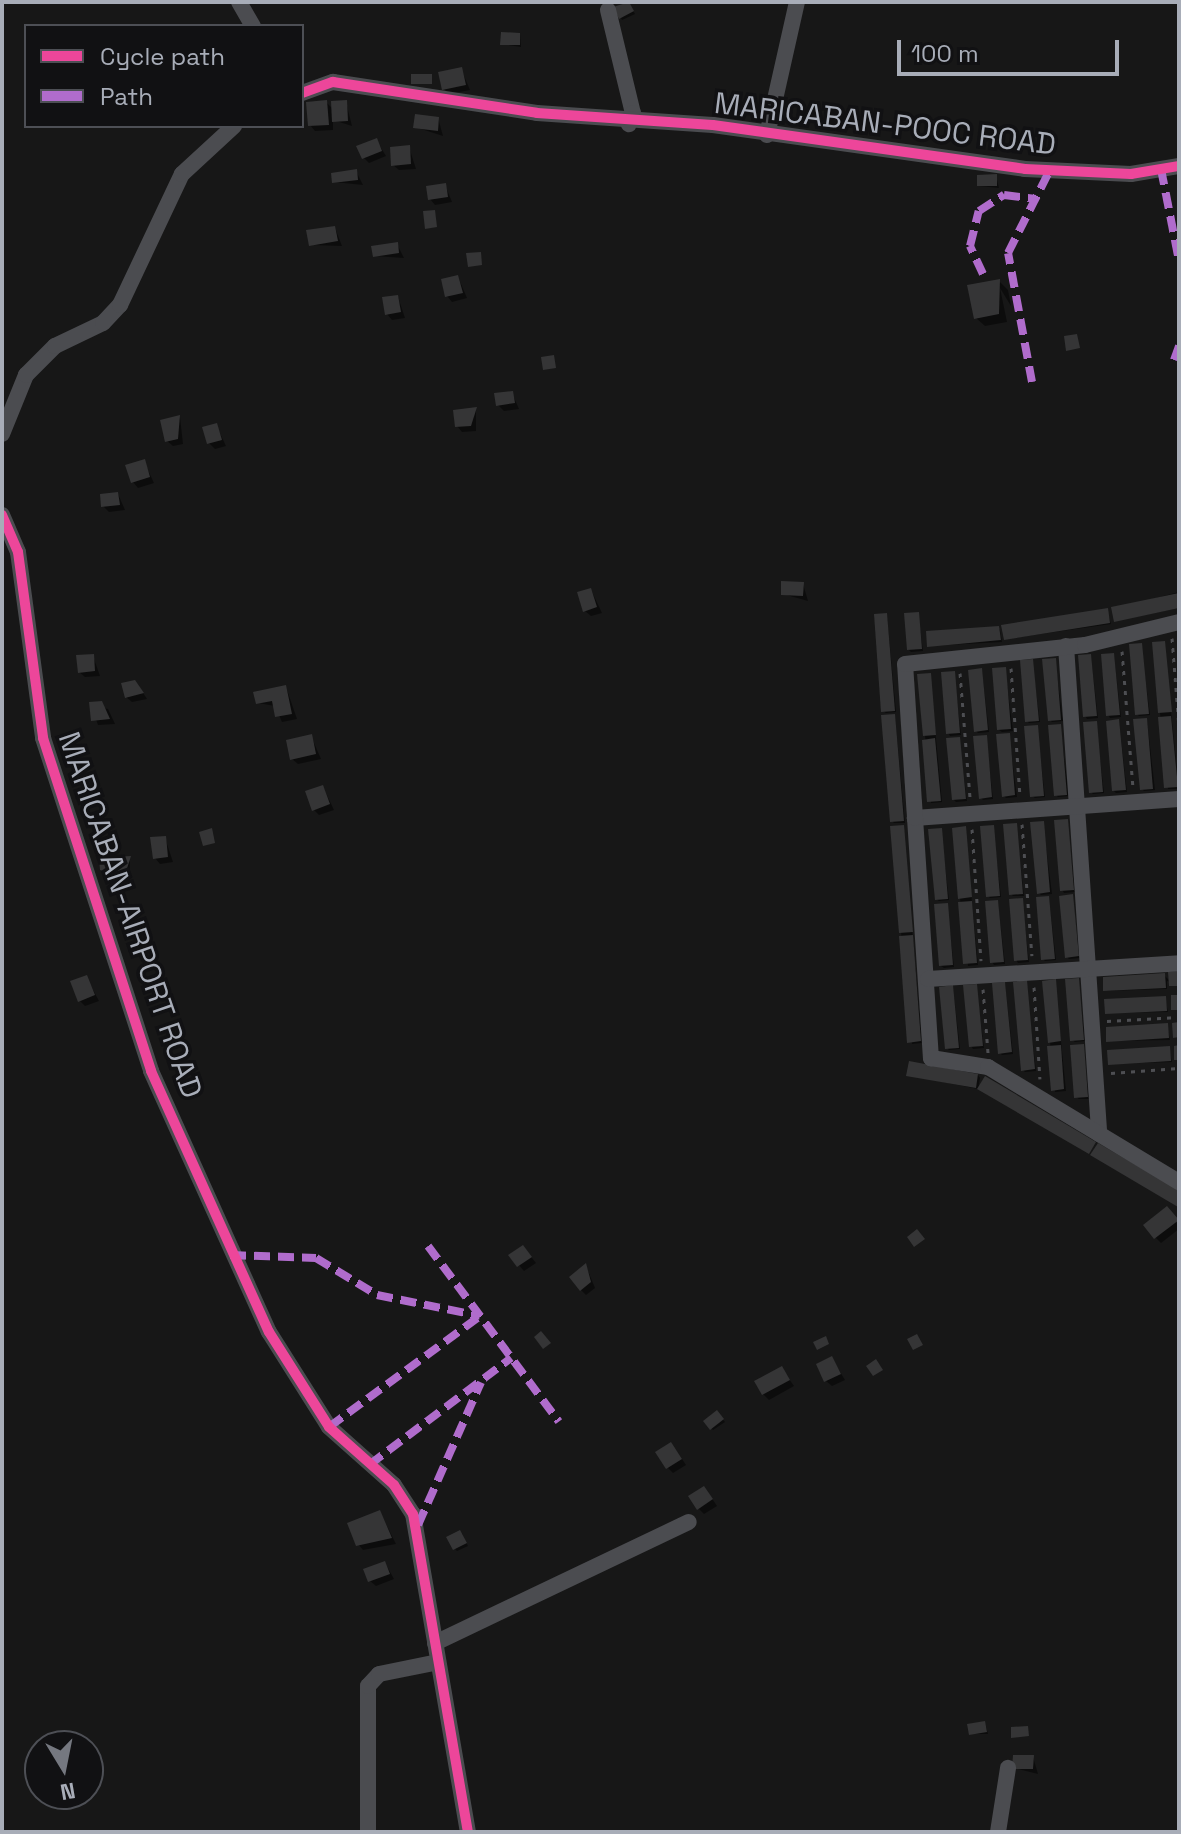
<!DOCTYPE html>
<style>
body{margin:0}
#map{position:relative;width:1181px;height:1834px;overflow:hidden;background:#171717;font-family:"Space Grotesk",sans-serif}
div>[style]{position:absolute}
.shadow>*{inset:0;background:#0007}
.building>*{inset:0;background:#353536}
.path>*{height:3px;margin-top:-1.5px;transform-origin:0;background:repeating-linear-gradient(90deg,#4d4e52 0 4px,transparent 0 10px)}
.minor>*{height:16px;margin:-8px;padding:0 8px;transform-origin:8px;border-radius:8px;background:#4b4c50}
.quiet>*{height:8px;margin-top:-4px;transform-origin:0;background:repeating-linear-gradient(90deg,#b06ccc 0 16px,transparent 0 24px)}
.cycleway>*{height:10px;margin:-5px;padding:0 5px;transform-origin:5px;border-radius:5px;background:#ed469a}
span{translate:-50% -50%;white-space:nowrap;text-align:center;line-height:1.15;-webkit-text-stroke:7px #111113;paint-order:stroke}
.street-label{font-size:30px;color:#a8adb8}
.frame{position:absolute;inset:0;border:4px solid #a8adb8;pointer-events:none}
.legend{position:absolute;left:24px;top:24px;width:280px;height:104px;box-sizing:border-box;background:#111113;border:2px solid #4d4f55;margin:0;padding:10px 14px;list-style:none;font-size:24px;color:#a8adb8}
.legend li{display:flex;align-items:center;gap:16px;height:40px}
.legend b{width:40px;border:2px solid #4d4f55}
.north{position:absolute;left:24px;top:1730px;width:80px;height:80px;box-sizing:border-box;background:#111113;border:2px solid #4d4f55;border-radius:50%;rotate:170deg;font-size:22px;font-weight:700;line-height:32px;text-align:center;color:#a8adb8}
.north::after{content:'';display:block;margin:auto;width:28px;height:36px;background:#757880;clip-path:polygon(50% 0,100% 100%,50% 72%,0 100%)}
.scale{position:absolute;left:897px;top:40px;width:222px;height:36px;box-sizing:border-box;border:4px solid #a8adb8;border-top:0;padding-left:10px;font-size:24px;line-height:28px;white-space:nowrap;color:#a8adb8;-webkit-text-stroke:6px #111113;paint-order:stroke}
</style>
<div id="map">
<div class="shadow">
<div style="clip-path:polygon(628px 2px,635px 14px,622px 20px,615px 8px)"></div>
<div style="clip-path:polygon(520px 35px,521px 47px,502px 44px)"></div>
<div style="clip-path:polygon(461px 69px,470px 90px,449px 94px,444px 89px)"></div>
<div style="clip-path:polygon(326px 102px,333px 109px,346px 102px,352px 126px,333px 120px,333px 130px,315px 131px,310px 125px)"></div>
<div style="clip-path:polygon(438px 118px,443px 136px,415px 127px)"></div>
<div style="clip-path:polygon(376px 140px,386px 156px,369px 163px,364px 158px)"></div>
<div style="clip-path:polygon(409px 147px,416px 169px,399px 170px,393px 165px)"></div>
<div style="clip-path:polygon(356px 171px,363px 185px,334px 182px)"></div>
<div style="clip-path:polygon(996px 176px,999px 188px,979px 186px)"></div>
<div style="clip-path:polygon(445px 185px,452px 202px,435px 205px,430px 199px)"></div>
<div style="clip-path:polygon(335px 228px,342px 246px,311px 245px)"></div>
<div style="clip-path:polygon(397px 244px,404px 258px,375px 256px)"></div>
<div style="clip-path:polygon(458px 277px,467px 298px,452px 302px,447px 296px)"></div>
<div style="clip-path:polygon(999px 281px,1008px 290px,1011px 306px,1000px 288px,1007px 322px,985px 326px,976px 318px)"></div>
<div style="clip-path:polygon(398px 297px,405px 318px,392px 320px,387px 314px)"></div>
<div style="clip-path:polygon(512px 393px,519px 409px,504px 411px,498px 405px)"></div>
<div style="clip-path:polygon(476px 410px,476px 431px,462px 432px,457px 426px)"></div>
<div style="clip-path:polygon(180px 417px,183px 444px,173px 446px,167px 441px)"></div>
<div style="clip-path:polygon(216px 425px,226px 446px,215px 449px,209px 443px)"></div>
<div style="clip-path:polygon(144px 462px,154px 483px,138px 488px,133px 482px)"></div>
<div style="clip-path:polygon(118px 494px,125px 510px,109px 512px,103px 506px)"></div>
<div style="clip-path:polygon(803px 584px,808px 601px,783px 594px)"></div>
<div style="clip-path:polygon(591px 590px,602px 613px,591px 616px,585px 611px)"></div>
<div style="clip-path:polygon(1179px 592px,1179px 608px,1115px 621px,1114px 609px)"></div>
<div style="clip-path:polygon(1107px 610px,1111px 624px,1006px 639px)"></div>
<div style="clip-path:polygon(918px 614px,923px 651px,911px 652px,908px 649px)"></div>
<div style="clip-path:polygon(887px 615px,896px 712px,886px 713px,883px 711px)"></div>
<div style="clip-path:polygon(1000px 630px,1002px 642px,929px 646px,998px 628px)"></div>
<div style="clip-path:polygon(1164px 643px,1179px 789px,1168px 789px,1160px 713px)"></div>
<div style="clip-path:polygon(1141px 645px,1150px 715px,1139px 716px,1137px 714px)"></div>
<div style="clip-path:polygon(1114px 655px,1121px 717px,1110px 718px,1108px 715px)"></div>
<div style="clip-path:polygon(93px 656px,100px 676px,85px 677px,79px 672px)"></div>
<div style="clip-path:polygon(1091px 656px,1098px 718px,1087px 719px,1085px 716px)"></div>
<div style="clip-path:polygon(1055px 660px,1063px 721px,1052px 722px,1050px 720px)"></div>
<div style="clip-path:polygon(1032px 661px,1040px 722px,1029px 723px,1027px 721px)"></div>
<div style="clip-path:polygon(1005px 669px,1013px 731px,1002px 732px,999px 730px)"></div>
<div style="clip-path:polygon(982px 670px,989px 732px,978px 733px,976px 731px)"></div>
<div style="clip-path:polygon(954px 673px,961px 735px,950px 736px,948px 733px)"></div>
<div style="clip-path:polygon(930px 675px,942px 802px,931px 803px,925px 735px)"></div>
<div style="clip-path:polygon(286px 687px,297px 719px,282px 722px,275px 706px,258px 703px)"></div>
<div style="clip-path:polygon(140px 688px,147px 699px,132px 702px,126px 697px)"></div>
<div style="clip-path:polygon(91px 705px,108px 709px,115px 724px,98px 725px)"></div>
<div style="clip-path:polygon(895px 716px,905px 823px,894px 823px,892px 821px)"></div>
<div style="clip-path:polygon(1147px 720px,1155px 790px,1144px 791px,1142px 789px)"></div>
<div style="clip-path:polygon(1119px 721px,1127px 792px,1116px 793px,1114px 791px)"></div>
<div style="clip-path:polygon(1096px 723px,1104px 793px,1093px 794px,1091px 792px)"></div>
<div style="clip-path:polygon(1060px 726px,1069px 796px,1058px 797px,1056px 795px)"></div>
<div style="clip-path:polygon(1037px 727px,1045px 797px,1035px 798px,1032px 796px)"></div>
<div style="clip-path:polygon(1009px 735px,1017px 797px,1006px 798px,1004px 796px)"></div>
<div style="clip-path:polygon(311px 736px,321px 759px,298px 764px,292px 759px)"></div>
<div style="clip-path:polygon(986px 737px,993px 799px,983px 800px,981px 798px)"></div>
<div style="clip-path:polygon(959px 739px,967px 801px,956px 802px,954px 800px)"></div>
<div style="clip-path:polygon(323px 787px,334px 810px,319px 815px,314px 810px)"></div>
<div style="clip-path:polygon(1067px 821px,1075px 892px,1064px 893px,1062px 890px)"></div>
<div style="clip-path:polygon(1043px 823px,1052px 894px,1041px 895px,1039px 893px)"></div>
<div style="clip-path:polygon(1016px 825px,1024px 896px,1013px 896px,1011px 894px)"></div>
<div style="clip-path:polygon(903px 827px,922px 1043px,912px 1044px,901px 932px)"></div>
<div style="clip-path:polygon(993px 827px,1001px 897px,990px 898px,988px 896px)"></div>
<div style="clip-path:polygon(965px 829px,978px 965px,968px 966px,960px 898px)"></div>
<div style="clip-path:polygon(941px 830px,949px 900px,939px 901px,936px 899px)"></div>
<div style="clip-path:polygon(165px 838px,173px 862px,160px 864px,155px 858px)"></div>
<div style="clip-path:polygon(130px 858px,129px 883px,102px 869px,101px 860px)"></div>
<div style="clip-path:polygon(1072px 896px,1080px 958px,1069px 959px,1067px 957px)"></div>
<div style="clip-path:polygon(1049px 898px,1056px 960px,1045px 961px,1043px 959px)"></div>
<div style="clip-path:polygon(1022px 900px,1029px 962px,1018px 963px,1016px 960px)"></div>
<div style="clip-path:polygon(998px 902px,1005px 964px,994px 965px,992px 962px)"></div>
<div style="clip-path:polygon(947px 905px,954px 967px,944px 968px,941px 966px)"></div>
<div style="clip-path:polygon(1179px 973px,1179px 984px,1167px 981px,1167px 989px,1105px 991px,1164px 975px,1170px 981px)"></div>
<div style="clip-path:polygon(86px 977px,99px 1001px,85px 1006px,80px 1001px)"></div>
<div style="clip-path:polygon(1078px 980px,1085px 1041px,1075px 1042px,1072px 1040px)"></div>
<div style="clip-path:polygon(1055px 981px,1066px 1091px,1055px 1092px,1050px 1042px)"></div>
<div style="clip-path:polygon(1026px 983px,1036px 1071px,1025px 1072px,1023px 1070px)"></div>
<div style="clip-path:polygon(1005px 984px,1013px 1054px,1002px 1055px,1000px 1053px)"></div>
<div style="clip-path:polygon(976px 986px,984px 1048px,973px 1049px,971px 1046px)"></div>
<div style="clip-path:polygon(953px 987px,960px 1049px,949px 1050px,947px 1048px)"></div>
<div style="clip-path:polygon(1165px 998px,1168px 1012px,1107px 1013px)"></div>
<div style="clip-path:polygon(1167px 1025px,1170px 1040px,1108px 1041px)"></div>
<div style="clip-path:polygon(1083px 1046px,1089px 1099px,1079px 1099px,1076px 1097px)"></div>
<div style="clip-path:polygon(1169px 1048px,1172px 1062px,1110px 1064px)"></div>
<div style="clip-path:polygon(908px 1075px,978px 1075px,980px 1078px,978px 1089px)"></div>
<div style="clip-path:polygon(1173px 1214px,1179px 1229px,1161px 1243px,1156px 1238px)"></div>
<div style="clip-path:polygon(528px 1253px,536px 1263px,524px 1271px,511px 1256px)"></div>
<div style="clip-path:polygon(586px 1266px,595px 1288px,586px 1295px,581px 1290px)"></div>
<div style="clip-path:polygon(832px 1359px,845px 1380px,832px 1386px,826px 1381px)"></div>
<div style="clip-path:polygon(782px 1369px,794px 1386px,769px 1400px,763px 1394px)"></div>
<div style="clip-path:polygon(717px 1413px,725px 1422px,713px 1430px,706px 1422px)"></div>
<div style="clip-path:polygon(676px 1450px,686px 1465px,673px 1473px,668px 1468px)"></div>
<div style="clip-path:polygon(709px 1494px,717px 1506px,704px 1514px,698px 1508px)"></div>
<div style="clip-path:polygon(380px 1512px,396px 1544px,363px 1550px,358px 1544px)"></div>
<div style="clip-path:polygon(462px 1534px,468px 1546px,457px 1551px,455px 1549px)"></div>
<div style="clip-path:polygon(385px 1563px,394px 1579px,376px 1586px,370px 1581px)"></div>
<div style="clip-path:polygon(985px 1723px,988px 1734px,971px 1734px)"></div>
<div style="clip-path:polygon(1033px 1757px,1038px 1774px,1014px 1768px)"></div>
</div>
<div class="building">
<div style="clip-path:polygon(629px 2px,634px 11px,619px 19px,613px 7px)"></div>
<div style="clip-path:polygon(501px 32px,520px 33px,520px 45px,500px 45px)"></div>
<div style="clip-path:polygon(462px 67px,466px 85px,442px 90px,438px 72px)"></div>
<div style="clip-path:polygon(411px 74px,432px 74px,432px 84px,411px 84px)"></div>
<div style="clip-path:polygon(327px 100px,329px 125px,308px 126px,306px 102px)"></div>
<div style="clip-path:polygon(347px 100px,348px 121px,332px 122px,331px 101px)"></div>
<div style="clip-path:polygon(415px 114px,439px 117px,438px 131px,413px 128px)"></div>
<div style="clip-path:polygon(377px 138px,382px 151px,362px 159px,356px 146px)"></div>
<div style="clip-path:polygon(410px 145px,411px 164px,391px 166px,390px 147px)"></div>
<div style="clip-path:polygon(357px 169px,358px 180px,332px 183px,331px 173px)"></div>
<div style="clip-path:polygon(997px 174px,997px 186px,977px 186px,977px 175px)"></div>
<div style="clip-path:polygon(446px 183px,448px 197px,428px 200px,426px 186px)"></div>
<div style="clip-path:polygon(435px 210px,437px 227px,425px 229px,423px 211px)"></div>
<div style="clip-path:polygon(335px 226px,338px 241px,309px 246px,306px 230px)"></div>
<div style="clip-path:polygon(398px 242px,399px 253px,373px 257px,371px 246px)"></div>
<div style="clip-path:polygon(481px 252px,482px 265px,468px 267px,466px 253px)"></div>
<div style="clip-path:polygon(458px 275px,463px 293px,445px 297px,441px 279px)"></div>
<div style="clip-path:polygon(1000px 279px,999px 314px,974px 319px,967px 285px)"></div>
<div style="clip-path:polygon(398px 295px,401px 312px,385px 315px,382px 297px)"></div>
<div style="clip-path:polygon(1077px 334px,1080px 348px,1066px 351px,1064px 336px)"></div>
<div style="clip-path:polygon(554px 355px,556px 368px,543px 370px,541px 357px)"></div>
<div style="clip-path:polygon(513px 391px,515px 403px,496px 406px,494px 393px)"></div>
<div style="clip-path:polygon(477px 407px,471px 426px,455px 427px,453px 410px)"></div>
<div style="clip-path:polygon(180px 415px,178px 439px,165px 442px,160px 420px)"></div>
<div style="clip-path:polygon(217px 423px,222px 440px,207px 444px,202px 427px)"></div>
<div style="clip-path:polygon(145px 459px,150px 477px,131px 483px,125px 465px)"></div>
<div style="clip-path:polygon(118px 492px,120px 505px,101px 507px,100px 494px)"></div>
<div style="clip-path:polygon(781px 581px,804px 582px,803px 596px,781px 595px)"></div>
<div style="clip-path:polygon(591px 588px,597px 607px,583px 612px,577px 592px)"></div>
<div style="clip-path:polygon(1179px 593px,1179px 608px,1114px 622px,1111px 607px)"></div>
<div style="clip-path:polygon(1108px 608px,1110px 623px,1004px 640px,1001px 625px)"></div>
<div style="clip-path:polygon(919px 612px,922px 649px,907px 650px,904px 613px)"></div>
<div style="clip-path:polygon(887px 613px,895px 711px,881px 712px,874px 614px)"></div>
<div style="clip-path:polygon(999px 626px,1001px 640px,927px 647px,926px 631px)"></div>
<div style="clip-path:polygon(1165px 641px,1172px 712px,1158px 713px,1152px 642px)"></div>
<div style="clip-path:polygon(1142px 643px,1149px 714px,1135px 715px,1129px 644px)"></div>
<div style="clip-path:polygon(1114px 653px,1120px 715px,1106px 716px,1101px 654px)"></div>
<div style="clip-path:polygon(94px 654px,95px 671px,78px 673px,76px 655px)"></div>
<div style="clip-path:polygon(1091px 654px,1097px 716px,1083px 717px,1078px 655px)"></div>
<div style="clip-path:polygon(1056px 658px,1061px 720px,1048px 721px,1042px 659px)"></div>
<div style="clip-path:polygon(1033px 659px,1039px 721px,1025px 722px,1020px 660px)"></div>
<div style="clip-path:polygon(1006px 667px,1011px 729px,997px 730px,992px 668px)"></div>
<div style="clip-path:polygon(982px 668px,988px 730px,974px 732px,968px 670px)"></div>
<div style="clip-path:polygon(955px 671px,960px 733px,946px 734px,941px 672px)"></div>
<div style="clip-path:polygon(931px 673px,936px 735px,923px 736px,917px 674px)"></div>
<div style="clip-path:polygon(135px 680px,144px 693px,125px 698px,121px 683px)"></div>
<div style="clip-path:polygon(286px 685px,292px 714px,275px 717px,272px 701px,256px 704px,253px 692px)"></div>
<div style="clip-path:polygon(102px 701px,110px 719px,91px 721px,89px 702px)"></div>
<div style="clip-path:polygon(895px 714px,904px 821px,890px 822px,881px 715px)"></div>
<div style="clip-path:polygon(1171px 716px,1178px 787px,1164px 788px,1158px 717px)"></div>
<div style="clip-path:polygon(1147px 718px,1153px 789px,1140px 790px,1133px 719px)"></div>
<div style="clip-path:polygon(1119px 719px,1126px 790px,1112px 791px,1106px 721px)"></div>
<div style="clip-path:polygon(1097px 721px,1103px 792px,1089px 793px,1083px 722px)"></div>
<div style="clip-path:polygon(1061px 724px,1067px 795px,1054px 796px,1048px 725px)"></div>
<div style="clip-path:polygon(1038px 725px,1044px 796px,1030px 797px,1024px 726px)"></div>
<div style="clip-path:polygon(1010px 733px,1015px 795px,1002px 797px,996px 734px)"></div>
<div style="clip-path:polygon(312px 734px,316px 754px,290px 760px,286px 740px)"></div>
<div style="clip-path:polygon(987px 735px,992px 797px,979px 799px,973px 736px)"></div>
<div style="clip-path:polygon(960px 737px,966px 799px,952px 800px,946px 738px)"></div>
<div style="clip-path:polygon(935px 738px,941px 801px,927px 802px,922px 740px)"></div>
<div style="clip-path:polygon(323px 785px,330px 804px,312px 811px,305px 791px)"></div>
<div style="clip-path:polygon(1068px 819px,1074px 890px,1060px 891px,1054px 820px)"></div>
<div style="clip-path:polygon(1044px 821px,1050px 892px,1037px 894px,1030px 822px)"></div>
<div style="clip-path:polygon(1017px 823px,1023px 894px,1009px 895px,1003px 824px)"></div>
<div style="clip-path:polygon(904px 825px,913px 932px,899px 933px,890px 826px)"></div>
<div style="clip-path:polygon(994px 825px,1000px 896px,986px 897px,980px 826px)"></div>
<div style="clip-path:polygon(966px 826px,972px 897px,958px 899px,952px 828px)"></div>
<div style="clip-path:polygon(212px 828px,215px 843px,203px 846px,199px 832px)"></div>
<div style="clip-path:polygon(942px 828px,948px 899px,935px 900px,928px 829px)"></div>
<div style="clip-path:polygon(166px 836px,168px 857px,153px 859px,150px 837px)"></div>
<div style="clip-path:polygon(131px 856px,124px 878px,100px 870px,99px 858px)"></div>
<div style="clip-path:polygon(1073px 894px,1079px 956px,1065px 958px,1059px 896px)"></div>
<div style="clip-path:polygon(1049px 896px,1055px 959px,1041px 960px,1036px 897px)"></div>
<div style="clip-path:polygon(1023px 898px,1028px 960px,1014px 961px,1009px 899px)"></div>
<div style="clip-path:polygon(998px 900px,1004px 962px,990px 963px,985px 901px)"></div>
<div style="clip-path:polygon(972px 901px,977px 963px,963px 964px,958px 902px)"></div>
<div style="clip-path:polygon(948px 903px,953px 965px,939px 966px,934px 904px)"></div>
<div style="clip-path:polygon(913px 935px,921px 1041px,907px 1043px,899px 936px)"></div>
<div style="clip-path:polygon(1179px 971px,1179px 986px,1169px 986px,1168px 972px)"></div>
<div style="clip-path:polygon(1165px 973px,1166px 988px,1103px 991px,1103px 977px)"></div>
<div style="clip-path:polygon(87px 975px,95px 995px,78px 1002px,70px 981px)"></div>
<div style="clip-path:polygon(1079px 978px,1084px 1040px,1070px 1041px,1065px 979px)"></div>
<div style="clip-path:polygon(1056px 979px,1061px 1041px,1048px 1043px,1042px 981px)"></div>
<div style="clip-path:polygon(1027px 980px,1035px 1069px,1021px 1071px,1013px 982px)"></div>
<div style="clip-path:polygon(1005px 982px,1012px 1052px,998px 1054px,992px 983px)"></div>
<div style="clip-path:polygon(977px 984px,983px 1046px,969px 1047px,963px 985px)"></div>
<div style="clip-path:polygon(953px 985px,959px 1048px,945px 1049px,939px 987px)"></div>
<div style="clip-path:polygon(1171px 995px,1179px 995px,1179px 1010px,1171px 1010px)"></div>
<div style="clip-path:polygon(1166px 996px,1167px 1011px,1105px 1014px,1104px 999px)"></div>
<div style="clip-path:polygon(1179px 1022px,1179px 1037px,1173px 1038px,1172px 1023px)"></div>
<div style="clip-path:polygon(1168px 1023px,1169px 1038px,1106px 1042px,1106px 1027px)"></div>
<div style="clip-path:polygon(1084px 1044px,1088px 1097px,1074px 1098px,1070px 1045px)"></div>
<div style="clip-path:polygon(1061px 1045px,1064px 1089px,1051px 1091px,1047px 1046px)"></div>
<div style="clip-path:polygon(1179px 1045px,1179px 1060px,1174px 1060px,1174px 1046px)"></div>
<div style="clip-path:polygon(1170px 1046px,1171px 1061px,1108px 1065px,1107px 1050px)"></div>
<div style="clip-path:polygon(909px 1061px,978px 1074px,976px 1088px,906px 1076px)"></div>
<div style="clip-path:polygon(985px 1076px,1096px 1142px,1089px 1154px,977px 1089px)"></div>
<div style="clip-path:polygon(1098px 1143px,1179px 1190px,1178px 1207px,1090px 1155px)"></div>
<div style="clip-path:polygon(1167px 1206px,1179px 1220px,1154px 1239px,1143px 1225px)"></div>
<div style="clip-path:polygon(917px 1229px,925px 1239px,914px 1247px,907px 1237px)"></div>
<div style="clip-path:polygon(523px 1245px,532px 1257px,517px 1267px,508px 1255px)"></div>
<div style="clip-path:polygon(586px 1263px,591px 1282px,580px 1291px,569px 1277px)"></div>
<div style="clip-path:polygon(541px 1331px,551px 1343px,543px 1349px,534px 1337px)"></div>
<div style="clip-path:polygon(917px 1334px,923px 1345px,913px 1350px,907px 1339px)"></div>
<div style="clip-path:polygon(826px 1336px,829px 1344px,817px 1350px,813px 1342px)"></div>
<div style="clip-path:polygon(832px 1356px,841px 1374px,824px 1382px,816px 1364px)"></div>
<div style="clip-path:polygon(876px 1359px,883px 1370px,873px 1376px,866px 1366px)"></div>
<div style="clip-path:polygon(782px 1366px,790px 1380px,762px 1395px,754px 1381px)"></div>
<div style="clip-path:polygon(717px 1410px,724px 1419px,710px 1430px,703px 1421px)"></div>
<div style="clip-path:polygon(671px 1442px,682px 1459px,666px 1469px,655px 1452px)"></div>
<div style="clip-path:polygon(704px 1486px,713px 1499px,697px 1510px,688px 1496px)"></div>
<div style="clip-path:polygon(380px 1510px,392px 1538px,356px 1546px,347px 1523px)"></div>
<div style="clip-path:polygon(460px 1530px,467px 1543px,453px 1550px,446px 1537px)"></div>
<div style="clip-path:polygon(385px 1561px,390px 1574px,368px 1582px,363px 1569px)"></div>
<div style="clip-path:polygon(985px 1721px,987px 1732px,969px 1735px,967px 1724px)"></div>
<div style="clip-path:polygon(1028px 1726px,1029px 1736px,1011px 1738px,1011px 1727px)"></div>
<div style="clip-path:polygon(1013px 1755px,1034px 1755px,1033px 1769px,1012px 1769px)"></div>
</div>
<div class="path">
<div style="left:1172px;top:638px;width:88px;rotate:85.5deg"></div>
<div style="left:1122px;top:651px;width:136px;rotate:85.4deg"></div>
<div style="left:1011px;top:668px;width:128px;rotate:86deg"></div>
<div style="left:960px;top:673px;width:124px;rotate:85.4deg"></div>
<div style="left:1022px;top:824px;width:132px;rotate:85.7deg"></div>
<div style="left:972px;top:829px;width:132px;rotate:86.1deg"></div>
<div style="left:1034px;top:987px;width:92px;rotate:86.3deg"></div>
<div style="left:983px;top:989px;width:64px;rotate:85.5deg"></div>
<div style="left:1107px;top:1021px;width:72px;rotate:-3.2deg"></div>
<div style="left:1111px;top:1073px;width:68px;rotate:-4.2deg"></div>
</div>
<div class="minor">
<div style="left:239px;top:2px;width:28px;rotate:60deg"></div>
<div style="left:608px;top:10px;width:106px;rotate:76.4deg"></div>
<div style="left:633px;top:113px;width:12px;rotate:110deg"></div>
<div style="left:302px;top:93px;width:33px;rotate:-20deg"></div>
<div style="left:333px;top:82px;width:206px;rotate:8.6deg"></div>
<div style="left:537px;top:113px;width:176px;rotate:3.9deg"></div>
<div style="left:713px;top:125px;width:315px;rotate:8deg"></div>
<div style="left:1025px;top:169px;width:106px;rotate:2.7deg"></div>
<div style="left:1131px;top:174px;width:49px;rotate:-9.5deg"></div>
<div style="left:767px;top:135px;width:136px;rotate:-77.3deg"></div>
<div style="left:2px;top:434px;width:64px;rotate:-67.9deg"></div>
<div style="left:26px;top:375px;width:41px;rotate:-45deg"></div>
<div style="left:55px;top:346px;width:53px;rotate:-25.6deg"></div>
<div style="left:103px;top:323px;width:25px;rotate:-47deg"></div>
<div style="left:120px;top:305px;width:145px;rotate:-64.7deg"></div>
<div style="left:182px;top:174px;width:71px;rotate:-42.7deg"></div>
<div style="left:2px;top:515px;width:40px;rotate:66.6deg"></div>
<div style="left:18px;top:552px;width:188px;rotate:82.3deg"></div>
<div style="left:43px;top:738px;width:350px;rotate:72deg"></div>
<div style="left:151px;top:1071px;width:286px;rotate:65.7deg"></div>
<div style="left:269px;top:1332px;width:112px;rotate:57.7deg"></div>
<div style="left:329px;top:1427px;width:87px;rotate:41.7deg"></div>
<div style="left:394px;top:1485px;width:35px;rotate:57deg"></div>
<div style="left:413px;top:1514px;width:323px;rotate:80.2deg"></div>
<div style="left:1066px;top:646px;width:489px;rotate:86.1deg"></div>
<div style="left:1179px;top:799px;width:265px;rotate:175.9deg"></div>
<div style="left:915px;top:818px;width:241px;rotate:86.2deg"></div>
<div style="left:931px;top:1058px;width:58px;rotate:9deg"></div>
<div style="left:988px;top:1067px;width:223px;rotate:31.1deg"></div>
<div style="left:915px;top:818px;width:154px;rotate:-93.7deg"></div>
<div style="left:905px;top:664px;width:181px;rotate:-6deg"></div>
<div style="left:1085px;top:645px;width:97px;rotate:-13.7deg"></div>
<div style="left:928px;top:979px;width:252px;rotate:-3.6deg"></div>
<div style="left:435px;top:1643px;width:281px;rotate:-25.5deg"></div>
<div style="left:368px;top:1832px;width:146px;rotate:-90deg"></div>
<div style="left:368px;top:1686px;width:16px;rotate:-47deg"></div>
<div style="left:379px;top:1674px;width:60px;rotate:-11.5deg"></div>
<div style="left:998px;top:1832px;width:65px;rotate:-81.1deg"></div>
</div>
<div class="quiet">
<div style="left:1161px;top:169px;width:94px;rotate:78.9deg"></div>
<div style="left:983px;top:274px;width:31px;rotate:-115deg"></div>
<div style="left:970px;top:246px;width:36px;rotate:-76deg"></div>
<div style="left:979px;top:211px;width:30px;rotate:-33deg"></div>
<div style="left:1004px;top:195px;width:32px;rotate:7deg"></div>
<div style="left:1174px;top:360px;width:15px;rotate:-70deg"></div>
<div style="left:1032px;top:382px;width:131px;rotate:-100.5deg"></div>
<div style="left:1008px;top:253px;width:93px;rotate:-63.2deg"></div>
<div style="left:428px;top:1246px;width:219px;rotate:53.3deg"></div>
<div style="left:230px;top:1255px;width:86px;rotate:2deg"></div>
<div style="left:316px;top:1258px;width:71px;rotate:31.2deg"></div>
<div style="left:377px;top:1295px;width:105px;rotate:11.5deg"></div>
<div style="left:329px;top:1427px;width:187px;rotate:-36.3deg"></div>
<div style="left:369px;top:1465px;width:178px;rotate:-37deg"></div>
<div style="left:418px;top:1525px;width:156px;rotate:-66.2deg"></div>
</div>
<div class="cycleway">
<div style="left:302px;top:93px;width:33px;rotate:-20deg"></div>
<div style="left:333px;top:82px;width:206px;rotate:8.6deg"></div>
<div style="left:537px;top:113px;width:176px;rotate:3.9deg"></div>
<div style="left:713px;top:125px;width:315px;rotate:8deg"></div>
<div style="left:1025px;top:169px;width:106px;rotate:2.7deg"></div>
<div style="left:1131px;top:174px;width:49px;rotate:-9.5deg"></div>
<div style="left:2px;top:515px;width:40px;rotate:66.6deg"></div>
<div style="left:18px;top:552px;width:188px;rotate:82.3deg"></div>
<div style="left:43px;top:738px;width:350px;rotate:72deg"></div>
<div style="left:151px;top:1071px;width:286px;rotate:65.7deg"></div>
<div style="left:269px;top:1332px;width:112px;rotate:57.7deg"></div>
<div style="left:329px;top:1427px;width:87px;rotate:41.7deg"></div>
<div style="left:394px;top:1485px;width:35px;rotate:57deg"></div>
<div style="left:413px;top:1514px;width:323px;rotate:80.2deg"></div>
</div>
<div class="street-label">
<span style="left:885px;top:124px;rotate:7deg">MARICABAN-POOC ROAD</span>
<span style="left:130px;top:915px;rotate:71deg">MARICABAN-AIRPORT ROAD</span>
</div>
<div class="frame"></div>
<ul class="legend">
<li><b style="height:10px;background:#ed469a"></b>Cycle path</li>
<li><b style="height:10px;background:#b06ccc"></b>Path</li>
</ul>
<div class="north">N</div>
<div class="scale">100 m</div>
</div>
